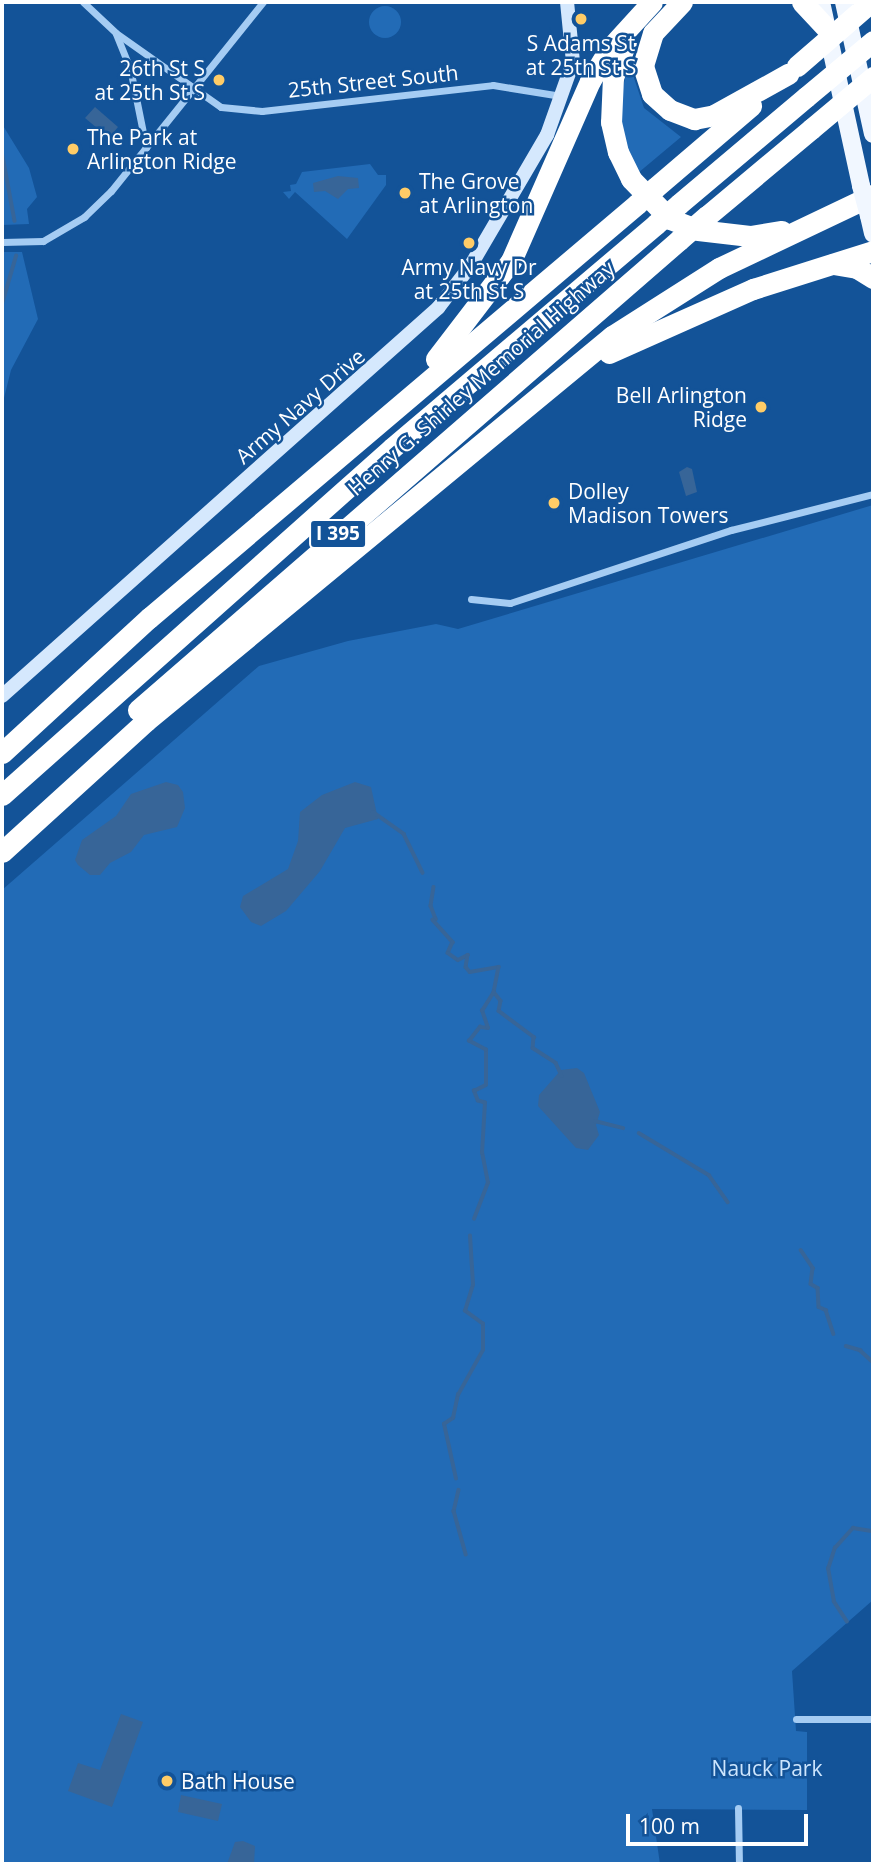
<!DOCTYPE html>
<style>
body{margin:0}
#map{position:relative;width:875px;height:1866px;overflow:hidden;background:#135398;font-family:"Open Sans",sans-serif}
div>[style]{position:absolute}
.green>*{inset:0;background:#226bb6}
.round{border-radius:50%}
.water>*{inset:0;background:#376598}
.stream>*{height:3.5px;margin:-1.75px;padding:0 1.75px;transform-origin:1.75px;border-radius:1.75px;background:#376598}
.street>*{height:7px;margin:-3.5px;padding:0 3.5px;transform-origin:3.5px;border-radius:3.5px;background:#a5ccf3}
.secondary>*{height:14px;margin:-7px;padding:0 7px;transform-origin:7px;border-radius:7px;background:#d5e8fd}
.primary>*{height:18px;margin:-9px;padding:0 9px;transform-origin:9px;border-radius:9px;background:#f1f7ff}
.highway>*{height:21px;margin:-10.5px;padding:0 10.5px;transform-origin:10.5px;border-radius:10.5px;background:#fff}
.primary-bridge>*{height:18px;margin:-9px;padding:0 9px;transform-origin:9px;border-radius:9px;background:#f1f7ff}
.highway-bridge>*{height:21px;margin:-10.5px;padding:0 10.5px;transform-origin:10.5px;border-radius:10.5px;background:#fff}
.dots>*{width:19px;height:19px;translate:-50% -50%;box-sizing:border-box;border:4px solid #135398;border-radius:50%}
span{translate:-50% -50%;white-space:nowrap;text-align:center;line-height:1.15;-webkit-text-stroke:5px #135398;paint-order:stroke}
.shield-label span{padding:2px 5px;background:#135398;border:2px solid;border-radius:5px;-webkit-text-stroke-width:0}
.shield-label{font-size:19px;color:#fff;font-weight:700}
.poi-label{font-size:21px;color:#fff}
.right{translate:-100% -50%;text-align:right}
.left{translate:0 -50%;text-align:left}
.street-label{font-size:21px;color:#fff}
.park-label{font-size:21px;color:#cde5fd}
.frame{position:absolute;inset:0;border:4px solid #fff;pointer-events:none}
.scale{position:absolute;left:626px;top:1814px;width:182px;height:32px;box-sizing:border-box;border:4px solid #fff;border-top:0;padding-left:9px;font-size:21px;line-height:24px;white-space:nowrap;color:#fff;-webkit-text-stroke:5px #135398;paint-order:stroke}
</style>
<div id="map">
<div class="green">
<div class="round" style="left:369px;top:6px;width:32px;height:32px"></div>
<div style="clip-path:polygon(631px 69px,644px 108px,681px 137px,638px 173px,623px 143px,619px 104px,627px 70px)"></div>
<div style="clip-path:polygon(2px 124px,29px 168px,37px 197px,27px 209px,29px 224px,2px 225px)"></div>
<div style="clip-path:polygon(370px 164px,378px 175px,386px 175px,386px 185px,347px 239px,295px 192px,289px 199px,283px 192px,291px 191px,290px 185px,296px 184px,302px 172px)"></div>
<div style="clip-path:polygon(2px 252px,22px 252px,38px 319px,11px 370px,2px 406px)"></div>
<div style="clip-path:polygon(873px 505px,873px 1600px,792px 1671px,796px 1731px,807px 1732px,807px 1810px,652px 1809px,660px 1864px,2px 1864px,2px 890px,259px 666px,348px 641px,436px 624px,458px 629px)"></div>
</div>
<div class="water">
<div style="clip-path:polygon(95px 107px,118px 127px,109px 138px,85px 118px)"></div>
<div style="clip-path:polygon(338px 176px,358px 178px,359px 188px,348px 189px,338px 199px,325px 191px,314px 192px,313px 183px)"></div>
<div style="clip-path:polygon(687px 467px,692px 469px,697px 492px,686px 496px,679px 472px)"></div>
<div style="clip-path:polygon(166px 782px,178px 785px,183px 792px,185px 808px,177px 827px,144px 835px,131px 852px,110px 863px,100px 875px,90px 875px,78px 865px,75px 860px,82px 840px,116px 816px,131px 794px)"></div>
<div style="clip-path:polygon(355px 782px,371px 787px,378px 819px,345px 828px,320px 871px,286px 911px,261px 926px,251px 922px,240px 907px,243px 896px,288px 869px,298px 841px,300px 812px,322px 795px)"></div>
<div style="clip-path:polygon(577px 1068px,584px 1073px,600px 1112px,596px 1125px,599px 1135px,588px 1150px,576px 1148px,538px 1106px,539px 1095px,561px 1070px)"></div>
<div style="clip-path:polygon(121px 1714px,143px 1722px,112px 1807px,68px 1791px,78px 1763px,100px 1770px)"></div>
<div style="clip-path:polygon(181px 1795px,222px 1804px,218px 1821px,178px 1812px)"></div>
<div style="clip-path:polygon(243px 1841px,255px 1846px,254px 1864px,227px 1864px,235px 1842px)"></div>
</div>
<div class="stream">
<div style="left:2px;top:151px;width:71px;rotate:79.5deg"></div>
<div style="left:2px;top:304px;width:50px;rotate:-73.7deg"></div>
<div style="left:373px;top:812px;width:38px;rotate:35deg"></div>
<div style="left:404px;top:834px;width:43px;rotate:64deg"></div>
<div style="left:434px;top:887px;width:19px;rotate:99deg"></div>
<div style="left:431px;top:906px;width:14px;rotate:69deg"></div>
<div style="left:436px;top:919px;width:3px;rotate:162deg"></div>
<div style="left:433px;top:920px;width:30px;rotate:48deg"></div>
<div style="left:453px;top:942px;width:12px;rotate:114deg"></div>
<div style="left:448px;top:953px;width:12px;rotate:35deg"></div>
<div style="left:458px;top:960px;width:11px;rotate:-27deg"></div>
<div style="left:468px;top:955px;width:12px;rotate:99deg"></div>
<div style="left:466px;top:967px;width:6px;rotate:51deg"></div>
<div style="left:470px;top:972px;width:29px;rotate:-10deg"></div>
<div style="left:499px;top:967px;width:25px;rotate:101deg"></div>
<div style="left:494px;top:992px;width:11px;rotate:52deg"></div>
<div style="left:501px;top:1001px;width:10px;rotate:101deg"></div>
<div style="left:499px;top:1011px;width:44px;rotate:36.6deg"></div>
<div style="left:534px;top:1037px;width:11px;rotate:95deg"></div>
<div style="left:533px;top:1048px;width:27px;rotate:33deg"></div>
<div style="left:556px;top:1063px;width:14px;rotate:65deg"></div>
<div style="left:595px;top:1121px;width:29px;rotate:14deg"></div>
<div style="left:639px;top:1133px;width:82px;rotate:31deg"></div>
<div style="left:709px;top:1175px;width:33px;rotate:55deg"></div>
<div style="left:474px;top:1219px;width:39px;rotate:-69deg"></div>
<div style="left:488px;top:1183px;width:31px;rotate:-101deg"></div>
<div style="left:482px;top:1153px;width:50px;rotate:-86.6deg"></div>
<div style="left:485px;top:1103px;width:7px;rotate:-164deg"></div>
<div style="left:478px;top:1101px;width:11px;rotate:-112deg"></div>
<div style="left:474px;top:1091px;width:13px;rotate:-27deg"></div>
<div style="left:486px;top:1085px;width:35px;rotate:-90deg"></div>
<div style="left:486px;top:1050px;width:19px;rotate:-152deg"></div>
<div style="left:469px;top:1041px;width:18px;rotate:-52deg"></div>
<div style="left:480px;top:1027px;width:8px;rotate:7deg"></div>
<div style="left:488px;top:1028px;width:18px;rotate:-109deg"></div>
<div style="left:482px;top:1011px;width:22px;rotate:-58deg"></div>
<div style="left:801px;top:1250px;width:22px;rotate:56deg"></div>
<div style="left:813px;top:1268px;width:16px;rotate:97deg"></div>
<div style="left:811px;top:1284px;width:8px;rotate:30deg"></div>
<div style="left:818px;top:1288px;width:19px;rotate:87deg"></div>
<div style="left:819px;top:1307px;width:8px;rotate:23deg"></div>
<div style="left:826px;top:1310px;width:25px;rotate:72deg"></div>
<div style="left:846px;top:1346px;width:15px;rotate:16deg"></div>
<div style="left:860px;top:1350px;width:18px;rotate:43deg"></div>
<div style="left:456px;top:1479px;width:56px;rotate:-102.3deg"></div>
<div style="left:444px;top:1424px;width:11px;rotate:-34deg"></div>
<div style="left:453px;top:1418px;width:24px;rotate:-78deg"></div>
<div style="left:458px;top:1395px;width:51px;rotate:-60.9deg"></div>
<div style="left:483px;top:1350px;width:26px;rotate:-90deg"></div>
<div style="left:483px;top:1324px;width:22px;rotate:-144deg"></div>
<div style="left:465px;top:1311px;width:27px;rotate:-73deg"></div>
<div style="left:473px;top:1285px;width:49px;rotate:-93.5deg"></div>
<div style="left:459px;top:1490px;width:22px;rotate:103deg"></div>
<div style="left:454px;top:1511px;width:45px;rotate:74.4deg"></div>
<div style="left:847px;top:1622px;width:24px;rotate:-123deg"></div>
<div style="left:834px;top:1602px;width:34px;rotate:-100deg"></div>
<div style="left:828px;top:1569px;width:22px;rotate:-72deg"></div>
<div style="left:835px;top:1548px;width:27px;rotate:-48deg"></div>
<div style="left:853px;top:1528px;width:20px;rotate:9deg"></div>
</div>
<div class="street">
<div style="left:83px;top:2px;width:45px;rotate:43.2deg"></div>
<div style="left:116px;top:33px;width:128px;rotate:35.2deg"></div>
<div style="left:221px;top:107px;width:41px;rotate:5.6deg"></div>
<div style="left:262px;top:111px;width:232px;rotate:-6.4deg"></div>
<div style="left:493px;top:85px;width:69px;rotate:9.2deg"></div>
<div style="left:116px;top:34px;width:37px;rotate:68deg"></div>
<div style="left:130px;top:68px;width:81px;rotate:78.6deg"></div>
<div style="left:2px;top:242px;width:41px;rotate:-1.4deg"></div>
<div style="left:43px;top:241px;width:48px;rotate:-30.3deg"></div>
<div style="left:84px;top:217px;width:37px;rotate:-44deg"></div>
<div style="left:111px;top:191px;width:243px;rotate:-51.2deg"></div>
<div style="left:471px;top:599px;width:39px;rotate:6deg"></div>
<div style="left:510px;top:603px;width:233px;rotate:-18.3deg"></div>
<div style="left:731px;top:530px;width:146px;rotate:-14.2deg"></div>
<div style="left:796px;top:1719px;width:77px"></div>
<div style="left:738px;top:1808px;width:56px;rotate:89deg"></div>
</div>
<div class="secondary">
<div style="left:2px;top:696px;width:584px;rotate:-41.67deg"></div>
<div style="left:438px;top:308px;width:54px;rotate:-52.5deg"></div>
<div style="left:471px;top:265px;width:151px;rotate:-59.7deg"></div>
<div style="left:547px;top:135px;width:77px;rotate:-70.4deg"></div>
<div style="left:573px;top:62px;width:60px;rotate:-95.7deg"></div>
</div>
<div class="primary">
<div style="left:821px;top:2px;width:188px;rotate:77.7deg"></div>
<div style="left:844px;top:2px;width:135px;rotate:77.6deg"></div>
<div style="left:869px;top:216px;width:18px;rotate:77deg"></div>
</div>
<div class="highway">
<div style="left:682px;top:2px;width:42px;rotate:133.1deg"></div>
<div style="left:653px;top:33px;width:34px;rotate:107deg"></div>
<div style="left:643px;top:66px;width:29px;rotate:72deg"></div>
<div style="left:652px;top:94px;width:24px;rotate:42deg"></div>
<div style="left:670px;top:110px;width:26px;rotate:21deg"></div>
<div style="left:694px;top:119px;width:20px;rotate:-11deg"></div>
<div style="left:714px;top:115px;width:85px;rotate:-29deg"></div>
<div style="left:802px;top:2px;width:37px;rotate:47deg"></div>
<div style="left:626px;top:42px;width:37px;rotate:110deg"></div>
<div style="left:613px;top:77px;width:45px;rotate:92.5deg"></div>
<div style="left:611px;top:122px;width:31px;rotate:77deg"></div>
<div style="left:618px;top:152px;width:30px;rotate:64deg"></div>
<div style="left:631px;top:179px;width:56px;rotate:45.7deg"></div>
<div style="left:670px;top:219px;width:30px;rotate:21deg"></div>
<div style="left:698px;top:230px;width:52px;rotate:6.6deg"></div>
<div style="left:750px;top:236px;width:32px;rotate:-9deg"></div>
<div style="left:656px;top:187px;width:125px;rotate:-40.5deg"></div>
<div style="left:679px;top:204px;width:166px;rotate:-40.1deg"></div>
<div style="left:707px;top:216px;width:136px;rotate:-39.9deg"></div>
<div style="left:833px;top:264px;width:24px;rotate:9deg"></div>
<div style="left:857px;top:268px;width:19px;rotate:32deg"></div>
<div style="left:609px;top:353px;width:158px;rotate:-24deg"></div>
<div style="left:753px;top:289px;width:126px;rotate:-17.6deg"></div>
<div style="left:436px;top:359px;width:123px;rotate:-52.6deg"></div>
<div style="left:511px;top:261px;width:197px;rotate:-66.3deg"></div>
<div style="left:590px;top:81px;width:39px;rotate:-59deg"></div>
<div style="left:610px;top:48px;width:62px;rotate:-47.6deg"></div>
<div style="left:138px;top:710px;width:717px;rotate:-40.98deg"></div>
<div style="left:2px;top:753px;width:200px;rotate:-42.6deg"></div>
<div style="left:149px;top:618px;width:640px;rotate:-40.31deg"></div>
<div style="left:2px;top:795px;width:522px;rotate:-41.66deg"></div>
<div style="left:392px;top:448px;width:346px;rotate:-40.3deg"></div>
<div style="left:2px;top:852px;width:195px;rotate:-42.3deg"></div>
<div style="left:146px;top:721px;width:604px;rotate:-39.56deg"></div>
<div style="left:612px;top:336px;width:127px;rotate:-32.4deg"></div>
<div style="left:719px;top:268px;width:170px;rotate:-25.4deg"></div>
</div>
<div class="primary-bridge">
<div style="left:861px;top:186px;width:31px;rotate:75deg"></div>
</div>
<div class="highway-bridge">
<div style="left:797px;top:66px;width:98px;rotate:-40.9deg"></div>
<div style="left:806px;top:97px;width:87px;rotate:-39.9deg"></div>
<div style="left:811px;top:129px;width:81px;rotate:-40deg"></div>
<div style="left:637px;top:204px;width:25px;rotate:-42deg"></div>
<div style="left:656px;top:224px;width:30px;rotate:-41deg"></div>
<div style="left:679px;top:240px;width:37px;rotate:-41deg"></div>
</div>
<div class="dots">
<div style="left:581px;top:19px;background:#ffcc67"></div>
<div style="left:219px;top:80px;background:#ffcc67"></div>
<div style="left:73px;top:149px;background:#ffcc67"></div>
<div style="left:405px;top:193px;background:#ffcc67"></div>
<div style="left:469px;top:243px;background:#ffcc67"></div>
<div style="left:761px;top:407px;background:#ffcc67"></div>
<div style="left:554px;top:503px;background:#ffcc67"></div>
<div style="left:167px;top:1781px;background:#ffcc67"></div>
</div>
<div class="shield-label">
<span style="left:338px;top:534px">I 395</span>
</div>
<div class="poi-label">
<span style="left:581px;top:55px">S Adams St<br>at 25th St S</span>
<span class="right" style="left:205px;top:80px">26th St S<br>at 25th St S</span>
<span class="left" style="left:87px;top:149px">The Park at<br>Arlington Ridge</span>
<span class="left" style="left:419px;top:193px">The Grove<br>at Arlington</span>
<span style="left:469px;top:279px">Army Navy Dr<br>at 25th St S</span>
<span class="right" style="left:747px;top:407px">Bell Arlington<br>Ridge</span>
<span class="left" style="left:568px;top:503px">Dolley<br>Madison Towers</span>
<span class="left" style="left:181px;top:1781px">Bath House</span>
</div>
<div class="street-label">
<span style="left:373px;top:81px;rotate:-6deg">25th Street South</span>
<span style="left:481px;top:378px;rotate:-41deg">Henry G. Shirley Memorial Highway</span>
<span style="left:300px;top:406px;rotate:-41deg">Army Navy Drive</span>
</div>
<div class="park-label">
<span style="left:767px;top:1768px">Nauck Park</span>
</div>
<div class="frame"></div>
<div class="scale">100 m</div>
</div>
